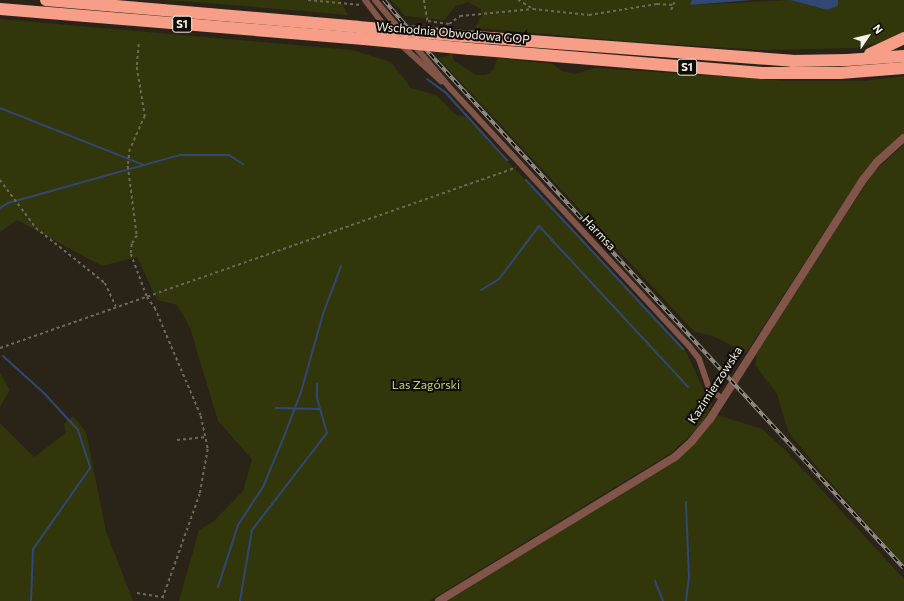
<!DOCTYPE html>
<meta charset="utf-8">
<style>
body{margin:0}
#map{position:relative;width:904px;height:601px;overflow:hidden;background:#2a2317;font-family:Commissioner,sans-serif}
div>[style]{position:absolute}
.green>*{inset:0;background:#32360b}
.water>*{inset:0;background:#314874}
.stream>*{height:2px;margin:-1px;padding:0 1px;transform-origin:1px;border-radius:1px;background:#314874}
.path>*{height:1.5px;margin-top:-0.75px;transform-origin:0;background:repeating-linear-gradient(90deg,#6e685d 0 3px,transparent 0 6px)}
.minor>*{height:6px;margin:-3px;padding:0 3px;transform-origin:3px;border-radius:3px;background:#82554a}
.tertiary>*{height:8px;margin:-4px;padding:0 4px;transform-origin:4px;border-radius:4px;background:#82554a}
.motorway>*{height:12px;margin:-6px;padding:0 6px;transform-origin:6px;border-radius:6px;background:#f79e88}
.rail>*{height:3.5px;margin-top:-1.75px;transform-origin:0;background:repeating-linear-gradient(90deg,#100d08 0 6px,#979187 0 12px);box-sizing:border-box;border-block:1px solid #979187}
.motorway-bridge>*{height:12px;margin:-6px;padding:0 6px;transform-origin:6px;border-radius:6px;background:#f79e88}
span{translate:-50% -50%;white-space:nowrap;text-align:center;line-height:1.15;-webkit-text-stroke:4px #100d08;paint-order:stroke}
.shield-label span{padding:1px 3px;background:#100d08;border:1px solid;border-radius:3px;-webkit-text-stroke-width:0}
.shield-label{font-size:11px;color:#f6f1e9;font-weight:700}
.street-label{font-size:12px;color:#f6f1e9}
.park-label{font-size:12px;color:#c5cf79}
.north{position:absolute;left:848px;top:16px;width:40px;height:40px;-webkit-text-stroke:3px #100d08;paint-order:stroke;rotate:55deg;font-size:11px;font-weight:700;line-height:16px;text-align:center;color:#f6f1e9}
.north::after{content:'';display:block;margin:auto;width:14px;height:18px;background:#f6f1e9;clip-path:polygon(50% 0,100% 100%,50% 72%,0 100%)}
</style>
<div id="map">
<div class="green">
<div style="clip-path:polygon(165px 0,340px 0,348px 15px,209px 3px)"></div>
<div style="clip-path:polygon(391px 0,692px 0,691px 5px,790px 0,827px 10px,838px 6px,838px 0,904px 0,904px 32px,880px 43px,854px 48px,763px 50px,636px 42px,475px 28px,481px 16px,481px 9px,468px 2px,456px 6px,444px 20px,405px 16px)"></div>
<div style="clip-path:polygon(0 19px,352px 50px,391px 62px,411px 88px,436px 95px,455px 114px,466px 117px,685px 350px,703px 388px,710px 397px,712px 404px,709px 412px,695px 431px,671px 453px,429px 601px,179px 601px,199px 530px,214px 521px,243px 491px,252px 459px,218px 421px,190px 328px,177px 305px,157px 300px,137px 257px,102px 266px,17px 220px,0 232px)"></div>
<div style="clip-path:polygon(452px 54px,454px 61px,476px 75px,486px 75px,493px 70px,498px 58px,553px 64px,562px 71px,575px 74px,597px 68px,789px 81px,865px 81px,904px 76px,904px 133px,876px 159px,855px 185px,746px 353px,713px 336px,695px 332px,438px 58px)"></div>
<div style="clip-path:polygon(904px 144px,904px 565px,819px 470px,788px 431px,777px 394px,755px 365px,757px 354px,769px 333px,873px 173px)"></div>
<div style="clip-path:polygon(0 373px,10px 390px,0 407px)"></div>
<div style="clip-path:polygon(717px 415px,762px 429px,784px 449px,904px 579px,904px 601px,447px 601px,676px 460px,705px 432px)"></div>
<div style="clip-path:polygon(73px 416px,86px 432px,106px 531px,133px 601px,0 601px,0 423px,34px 457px,66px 433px,64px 424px)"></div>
</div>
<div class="water">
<div style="clip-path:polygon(692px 0,753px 0,690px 5px)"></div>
<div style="clip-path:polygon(790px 0,838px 0,838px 6px,827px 10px)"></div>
</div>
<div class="stream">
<div style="left:427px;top:79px;width:24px;rotate:36deg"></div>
<div style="left:446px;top:93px;width:91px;rotate:47.7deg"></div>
<div style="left:0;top:108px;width:155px;rotate:21.6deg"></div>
<div style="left:526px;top:180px;width:231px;rotate:47.1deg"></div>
<div style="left:0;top:208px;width:9px;rotate:-32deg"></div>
<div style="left:8px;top:203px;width:179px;rotate:-15.6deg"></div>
<div style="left:180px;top:155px;width:49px"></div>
<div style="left:229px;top:155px;width:17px;rotate:33deg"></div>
<div style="left:481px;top:290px;width:21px;rotate:-31deg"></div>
<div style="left:499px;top:279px;width:66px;rotate:-53deg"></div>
<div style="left:539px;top:226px;width:219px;rotate:47.2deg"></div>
<div style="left:3px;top:356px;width:54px;rotate:42deg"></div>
<div style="left:43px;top:392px;width:52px;rotate:47.4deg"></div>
<div style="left:78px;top:430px;width:40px;rotate:72deg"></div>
<div style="left:90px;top:468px;width:99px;rotate:125.1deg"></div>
<div style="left:33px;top:549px;width:52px;rotate:92.2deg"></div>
<div style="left:276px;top:408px;width:44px;rotate:1.3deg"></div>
<div style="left:655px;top:581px;width:22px;rotate:68deg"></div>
<div style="left:218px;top:587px;width:65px;rotate:-72.1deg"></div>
<div style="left:238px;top:525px;width:45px;rotate:-56.7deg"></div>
<div style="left:263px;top:487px;width:57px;rotate:-67.5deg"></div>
<div style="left:285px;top:434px;width:45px;rotate:-69.1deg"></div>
<div style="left:301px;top:392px;width:81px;rotate:-74.2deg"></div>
<div style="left:323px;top:314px;width:51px;rotate:-69.4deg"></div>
<div style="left:240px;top:601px;width:72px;rotate:-80.4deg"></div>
<div style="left:252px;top:530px;width:123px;rotate:-52.3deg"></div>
<div style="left:327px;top:433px;width:36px;rotate:-106deg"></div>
<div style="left:317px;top:398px;width:14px;rotate:-90deg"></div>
<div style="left:686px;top:601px;width:23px;rotate:-83deg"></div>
<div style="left:689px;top:578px;width:76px;rotate:-92.3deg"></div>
</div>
<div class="path">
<div style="left:308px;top:0;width:53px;rotate:5.4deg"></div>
<div style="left:424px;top:0;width:22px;rotate:80deg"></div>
<div style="left:518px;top:0;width:16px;rotate:30deg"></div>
<div style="left:671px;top:10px;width:5px;rotate:-68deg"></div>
<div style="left:428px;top:21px;width:21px;rotate:8deg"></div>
<div style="left:449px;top:24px;width:14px;rotate:-36deg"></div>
<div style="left:460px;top:16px;width:73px;rotate:-5.5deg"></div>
<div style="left:533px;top:9px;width:56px;rotate:6.1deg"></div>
<div style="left:589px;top:15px;width:69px;rotate:-9.2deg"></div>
<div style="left:657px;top:4px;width:16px;rotate:4deg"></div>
<div style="left:673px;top:5px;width:5px;rotate:-68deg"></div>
<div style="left:139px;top:44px;width:23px;rotate:95deg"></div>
<div style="left:137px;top:67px;width:50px;rotate:80.7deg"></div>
<div style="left:145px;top:116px;width:36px;rotate:114deg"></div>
<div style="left:130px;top:149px;width:17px;rotate:97deg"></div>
<div style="left:128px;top:166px;width:71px;rotate:82.7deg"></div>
<div style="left:137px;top:236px;width:9px;rotate:122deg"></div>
<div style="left:132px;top:244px;width:10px;rotate:96deg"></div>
<div style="left:131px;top:254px;width:46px;rotate:69.6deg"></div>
<div style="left:147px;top:297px;width:14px;rotate:54deg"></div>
<div style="left:155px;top:308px;width:117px;rotate:66.9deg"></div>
<div style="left:201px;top:416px;width:34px;rotate:78deg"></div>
<div style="left:208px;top:449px;width:46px;rotate:100.1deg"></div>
<div style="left:200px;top:494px;width:114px;rotate:109.6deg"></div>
<div style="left:0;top:180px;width:60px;rotate:53.1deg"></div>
<div style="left:36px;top:228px;width:88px;rotate:38.6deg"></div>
<div style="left:105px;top:283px;width:26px;rotate:65deg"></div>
<div style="left:0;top:348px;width:546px;rotate:-19.27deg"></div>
<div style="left:177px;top:440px;width:29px;rotate:-6deg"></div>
<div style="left:137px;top:593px;width:25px;rotate:9deg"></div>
</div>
<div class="minor">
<div style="left:365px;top:0;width:35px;rotate:53deg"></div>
<div style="left:375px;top:0;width:39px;rotate:50deg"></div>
<div style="left:399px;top:43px;width:57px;rotate:42.1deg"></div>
<div style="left:413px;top:44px;width:57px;rotate:49.9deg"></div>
<div style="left:450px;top:88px;width:352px;rotate:47.2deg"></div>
<div style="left:689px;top:346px;width:16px;rotate:52deg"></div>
<div style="left:699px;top:359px;width:31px;rotate:71deg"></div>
<div style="left:709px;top:388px;width:17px;rotate:40deg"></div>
</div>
<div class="tertiary">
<div style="left:439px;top:601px;width:276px;rotate:-31.4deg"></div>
<div style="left:675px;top:457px;width:23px;rotate:-43deg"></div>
<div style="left:692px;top:441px;width:28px;rotate:-51deg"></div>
<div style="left:710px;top:419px;width:284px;rotate:-57.4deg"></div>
<div style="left:863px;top:180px;width:23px;rotate:-52deg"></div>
<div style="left:877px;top:162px;width:36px;rotate:-42deg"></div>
</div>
<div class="motorway">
<div style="left:46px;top:0;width:313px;rotate:4.9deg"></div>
<div style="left:0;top:9px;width:365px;rotate:4.7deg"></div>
<div style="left:463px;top:36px;width:330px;rotate:4.3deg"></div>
<div style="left:792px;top:61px;width:55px;rotate:-1deg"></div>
<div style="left:847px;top:60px;width:57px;rotate:-4deg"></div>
<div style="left:470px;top:49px;width:293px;rotate:4.7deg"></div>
<div style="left:762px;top:73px;width:78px"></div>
<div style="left:840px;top:73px;width:64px;rotate:-4.5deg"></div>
<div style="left:870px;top:54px;width:38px;rotate:-25deg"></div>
</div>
<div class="rail">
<div style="left:384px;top:0;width:71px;rotate:49.6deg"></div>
<div style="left:430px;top:54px;width:699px;rotate:47.32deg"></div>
</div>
<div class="motorway-bridge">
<div style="left:358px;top:27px;width:105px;rotate:4.9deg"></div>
<div style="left:364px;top:39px;width:106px;rotate:5.4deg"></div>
</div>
<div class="shield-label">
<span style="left:182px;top:24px">S1</span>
<span style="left:687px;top:67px">S1</span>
</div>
<div class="street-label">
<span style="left:453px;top:33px;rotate:5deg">Wschodnia Obwodowa GOP</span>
<span style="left:599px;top:233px;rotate:47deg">Harmsa</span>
<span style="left:715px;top:385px;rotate:-57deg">Kazimierzowska</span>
</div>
<div class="park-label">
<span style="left:426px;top:385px">Las Zagórski</span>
</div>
<div class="north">N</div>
</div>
